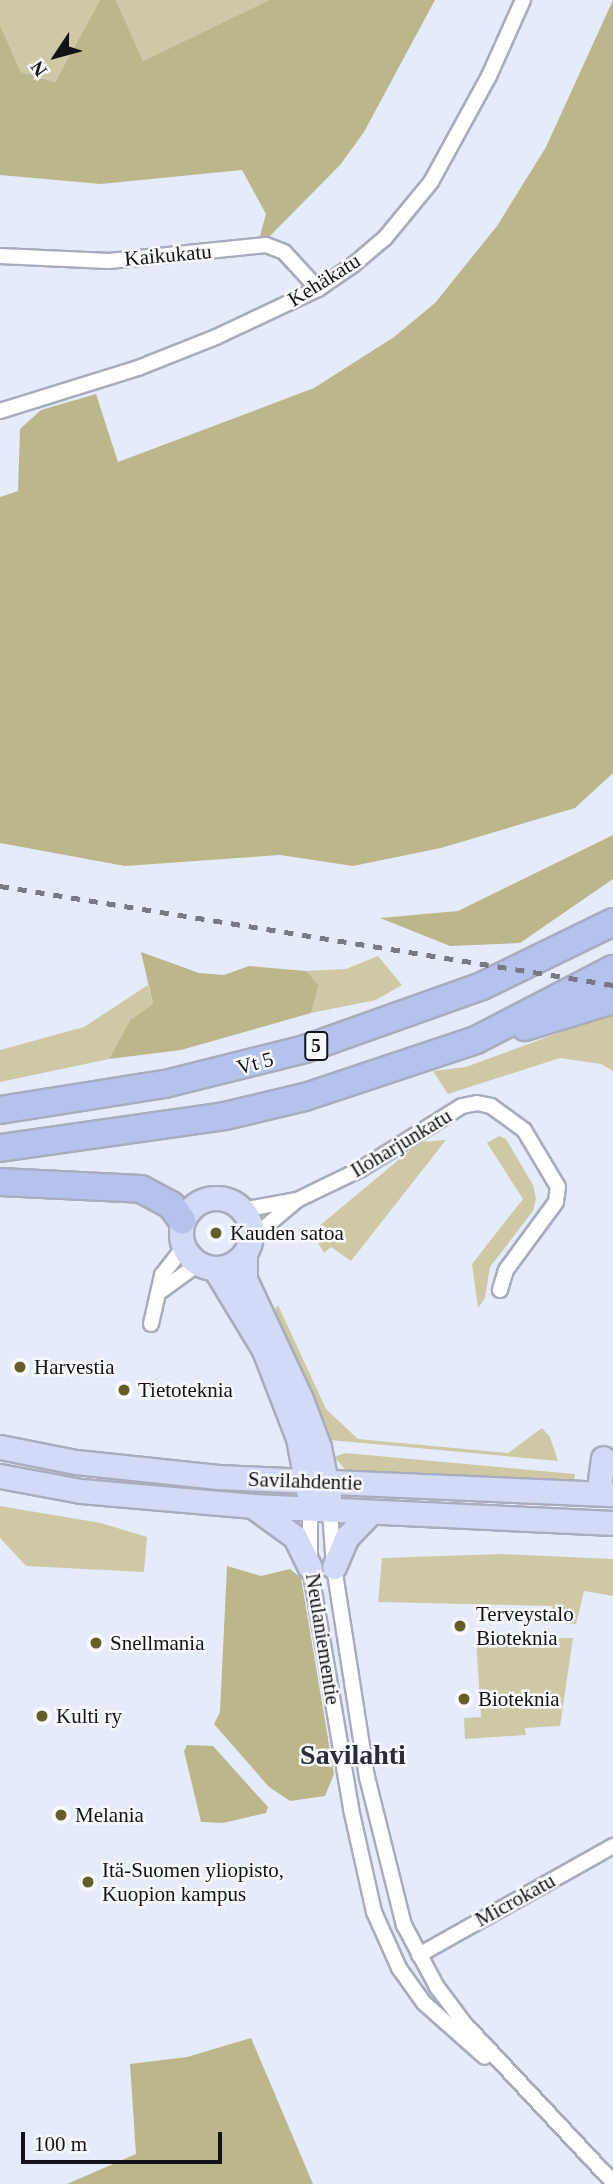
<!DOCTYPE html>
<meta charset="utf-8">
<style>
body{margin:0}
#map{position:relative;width:613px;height:2184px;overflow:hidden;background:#e6ebfc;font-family:"Times New Roman",serif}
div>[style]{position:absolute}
.green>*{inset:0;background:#cec9a4}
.forest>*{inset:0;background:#bcb78b}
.roads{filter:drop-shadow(2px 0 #a8acbc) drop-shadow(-2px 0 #a8acbc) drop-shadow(0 2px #a8acbc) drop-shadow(0 -2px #a8acbc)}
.street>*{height:14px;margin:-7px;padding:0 7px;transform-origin:7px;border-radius:7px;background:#fff}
.primary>*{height:23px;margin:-11.5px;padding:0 11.5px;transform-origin:11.5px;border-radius:11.5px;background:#d3daf5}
.primary>.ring{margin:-11.5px;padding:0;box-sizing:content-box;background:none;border:23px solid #d3daf5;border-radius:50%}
.highway>*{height:26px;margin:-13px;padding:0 13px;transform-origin:13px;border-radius:13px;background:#b6c2ee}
.rail>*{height:4.5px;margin-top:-2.25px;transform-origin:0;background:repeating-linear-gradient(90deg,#777a85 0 9px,transparent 0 18px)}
.dots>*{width:19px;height:19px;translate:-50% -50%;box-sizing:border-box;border:4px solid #f8f9fc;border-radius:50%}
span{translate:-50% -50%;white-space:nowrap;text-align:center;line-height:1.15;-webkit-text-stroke:5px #f8f9fc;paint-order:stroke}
.shield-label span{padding:2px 5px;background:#f8f9fc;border:2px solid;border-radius:5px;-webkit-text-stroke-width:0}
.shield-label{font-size:19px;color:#121319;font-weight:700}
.street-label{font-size:21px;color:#121319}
.poi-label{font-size:21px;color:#121319}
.left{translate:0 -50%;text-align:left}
.district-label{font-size:28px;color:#292d39;font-weight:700}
.north{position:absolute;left:21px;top:21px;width:70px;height:70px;-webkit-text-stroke:5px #f8f9fc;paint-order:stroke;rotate:234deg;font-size:19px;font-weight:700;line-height:28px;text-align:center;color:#121319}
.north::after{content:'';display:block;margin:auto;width:24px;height:32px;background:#121319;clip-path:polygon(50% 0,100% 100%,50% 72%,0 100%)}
.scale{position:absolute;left:21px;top:2132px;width:201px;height:32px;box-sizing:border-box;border:4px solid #121319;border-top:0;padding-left:9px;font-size:21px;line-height:24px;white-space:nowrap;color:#121319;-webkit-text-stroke:5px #f8f9fc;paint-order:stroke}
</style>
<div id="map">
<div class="green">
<div style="clip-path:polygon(0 0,100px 0,55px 82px,21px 72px,0 25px)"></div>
<div style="clip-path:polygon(116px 0,269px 0,143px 61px)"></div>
<div style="clip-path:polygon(378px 956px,402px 985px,376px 1000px,311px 1013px,319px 985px,306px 971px,346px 969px)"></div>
<div style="clip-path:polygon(148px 985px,153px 1004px,130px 1020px,109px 1059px,0 1082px,0 1050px,84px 1027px)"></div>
<div style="clip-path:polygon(613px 1013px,613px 1071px,601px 1064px,560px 1058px,448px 1094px,433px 1071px,466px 1067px)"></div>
<div style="clip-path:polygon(499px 1136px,506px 1139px,533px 1185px,536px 1199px,533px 1211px,490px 1267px,485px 1298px,478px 1308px,472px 1264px,523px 1199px,487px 1143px)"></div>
<div style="clip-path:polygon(446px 1140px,351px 1261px,331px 1247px,324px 1253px,313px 1234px,318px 1227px,420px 1142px)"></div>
<div style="clip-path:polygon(278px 1305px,326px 1409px,358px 1439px,508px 1453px,542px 1428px,550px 1437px,558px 1461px,330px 1440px,270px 1315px)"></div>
<div style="clip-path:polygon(345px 1453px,575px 1474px,574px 1481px,362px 1475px,345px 1469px,334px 1457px)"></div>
<div style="clip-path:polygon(0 1506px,101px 1523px,147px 1537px,144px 1572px,26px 1566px,0 1538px)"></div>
<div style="clip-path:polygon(501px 1554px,613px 1559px,613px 1596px,584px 1591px,576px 1624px,554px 1623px,552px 1606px,378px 1602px,382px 1558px)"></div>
<div style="clip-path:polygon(573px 1638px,560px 1726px,525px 1728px,526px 1735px,465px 1739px,464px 1718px,481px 1717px,476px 1640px)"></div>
</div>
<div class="forest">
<div style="clip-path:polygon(100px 0,116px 0,143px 61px,269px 0,435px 0,364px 132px,340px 165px,269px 237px,260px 236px,266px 214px,242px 170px,101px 184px,0 175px,0 25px,21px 72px,55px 82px)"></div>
<div style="clip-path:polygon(613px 0,613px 773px,575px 808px,441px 848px,353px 866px,280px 855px,125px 866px,0 843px,0 497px,18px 491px,20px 429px,41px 410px,96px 394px,118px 462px,314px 388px,394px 337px,435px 303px,497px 226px,546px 147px)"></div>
<div style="clip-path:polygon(613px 835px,613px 879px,520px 943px,450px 946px,380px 918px,458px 911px)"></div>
<div style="clip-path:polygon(141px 952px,199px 973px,224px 975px,249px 966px,306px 971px,319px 985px,311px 1013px,181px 1050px,109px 1059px,130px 1020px,153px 1004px)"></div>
<div style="clip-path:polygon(227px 1566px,261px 1576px,290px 1569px,301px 1578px,334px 1774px,325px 1796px,290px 1801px,269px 1787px,214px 1724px,220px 1712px)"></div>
<div style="clip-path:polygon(187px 1745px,213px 1746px,268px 1807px,266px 1813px,223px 1823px,201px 1822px,184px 1751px)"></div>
<div style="clip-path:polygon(251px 2038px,313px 2184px,67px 2184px,136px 2154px,130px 2064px,187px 2057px)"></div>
</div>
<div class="roads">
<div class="street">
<div style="left:0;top:256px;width:109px;rotate:2.6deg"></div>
<div style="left:109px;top:261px;width:158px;rotate:-5.8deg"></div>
<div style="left:266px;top:245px;width:19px;rotate:21deg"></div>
<div style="left:284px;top:252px;width:50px;rotate:47.4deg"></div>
<div style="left:0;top:411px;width:145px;rotate:-17.3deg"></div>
<div style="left:138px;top:368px;width:84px;rotate:-21.7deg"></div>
<div style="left:216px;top:337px;width:113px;rotate:-25.2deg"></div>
<div style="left:318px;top:289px;width:42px;rotate:-34.4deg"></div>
<div style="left:353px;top:265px;width:42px;rotate:-40.2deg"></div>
<div style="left:385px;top:238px;width:72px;rotate:-50.6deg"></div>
<div style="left:431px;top:182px;width:121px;rotate:-61.3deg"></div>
<div style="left:489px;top:76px;width:83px;rotate:-65.9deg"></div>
<div style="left:242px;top:1210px;width:56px;rotate:-10.3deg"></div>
<div style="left:297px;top:1200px;width:71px;rotate:-25.8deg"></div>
<div style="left:361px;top:1169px;width:119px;rotate:-32deg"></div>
<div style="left:462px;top:1106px;width:15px;rotate:-11deg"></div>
<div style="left:477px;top:1103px;width:14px;rotate:12deg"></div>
<div style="left:491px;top:1106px;width:41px;rotate:36deg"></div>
<div style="left:524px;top:1130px;width:66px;rotate:59.2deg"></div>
<div style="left:558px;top:1187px;width:15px;rotate:98deg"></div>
<div style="left:556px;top:1202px;width:84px;rotate:126.3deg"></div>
<div style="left:506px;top:1270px;width:21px;rotate:107deg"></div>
<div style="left:251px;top:1239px;width:59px;rotate:-40.2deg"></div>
<div style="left:161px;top:1291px;width:46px;rotate:-36.1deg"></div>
<div style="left:151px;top:1324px;width:50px;rotate:-77.3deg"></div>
<div style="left:162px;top:1275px;width:34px;rotate:-52deg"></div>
<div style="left:310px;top:1510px;width:58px;rotate:90deg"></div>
<div style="left:310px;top:1568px;width:244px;rotate:80.3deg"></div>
<div style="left:351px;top:1809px;width:106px;rotate:77.4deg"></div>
<div style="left:374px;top:1912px;width:61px;rotate:65.9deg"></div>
<div style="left:399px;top:1968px;width:43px;rotate:54.5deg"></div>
<div style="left:424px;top:2003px;width:81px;rotate:41.5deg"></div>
<div style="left:330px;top:1511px;width:56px;rotate:85.9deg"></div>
<div style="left:334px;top:1567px;width:213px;rotate:81.1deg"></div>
<div style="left:367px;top:1777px;width:153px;rotate:76deg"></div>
<div style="left:404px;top:1925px;width:70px;rotate:62deg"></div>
<div style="left:437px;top:1987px;width:45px;rotate:53.1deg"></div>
<div style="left:464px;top:2023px;width:218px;rotate:46.9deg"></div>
<div style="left:419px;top:1955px;width:223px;rotate:-29.3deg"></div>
</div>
<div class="primary">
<div class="ring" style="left:181px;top:1198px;width:47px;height:47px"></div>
<div style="left:245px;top:1254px;width:25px;rotate:90deg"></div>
<div style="left:245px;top:1279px;width:132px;rotate:65deg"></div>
<div style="left:301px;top:1399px;width:51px;rotate:69.4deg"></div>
<div style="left:319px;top:1447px;width:51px;rotate:78.7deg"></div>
<div style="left:215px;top:1269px;width:95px;rotate:58.8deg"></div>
<div style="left:264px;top:1350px;width:94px;rotate:68.9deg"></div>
<div style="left:298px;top:1438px;width:59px;rotate:79.3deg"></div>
<div style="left:0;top:1447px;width:77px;rotate:11.2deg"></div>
<div style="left:76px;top:1462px;width:143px;rotate:6deg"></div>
<div style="left:218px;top:1477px;width:395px;rotate:2.5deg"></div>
<div style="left:0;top:1476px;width:82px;rotate:10.5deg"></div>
<div style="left:81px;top:1491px;width:173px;rotate:5deg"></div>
<div style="left:253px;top:1506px;width:360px;rotate:2.7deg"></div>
<div style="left:600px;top:1480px;width:22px;rotate:-82deg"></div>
<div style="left:255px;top:1508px;width:49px;rotate:35.9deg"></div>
<div style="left:295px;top:1537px;width:34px;rotate:64deg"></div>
<div style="left:334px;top:1567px;width:33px;rotate:-67deg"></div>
<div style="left:347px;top:1537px;width:35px;rotate:-46deg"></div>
</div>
<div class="highway">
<div style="left:525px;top:1027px;width:92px;rotate:-17.1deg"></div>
<div style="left:0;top:1110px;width:167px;rotate:-9deg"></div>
<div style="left:165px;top:1084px;width:144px;rotate:-14deg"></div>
<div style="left:305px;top:1049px;width:188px;rotate:-19.6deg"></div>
<div style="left:482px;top:986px;width:146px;rotate:-26deg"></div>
<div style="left:0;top:1148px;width:227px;rotate:-8.1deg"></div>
<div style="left:225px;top:1116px;width:82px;rotate:-13.4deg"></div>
<div style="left:305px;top:1097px;width:180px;rotate:-18.4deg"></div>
<div style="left:476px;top:1040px;width:154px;rotate:-27.4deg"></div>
<div style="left:0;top:1182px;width:141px;rotate:2.8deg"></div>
<div style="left:141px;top:1189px;width:34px;rotate:28deg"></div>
<div style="left:171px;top:1205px;width:19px;rotate:54deg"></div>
</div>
</div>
<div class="rail">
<div style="left:0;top:886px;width:621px;rotate:9.17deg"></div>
</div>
<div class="dots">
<div style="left:216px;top:1233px;background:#635d29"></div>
<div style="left:20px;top:1367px;background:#635d29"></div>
<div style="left:124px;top:1390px;background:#635d29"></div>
<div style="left:460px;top:1626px;background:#635d29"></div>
<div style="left:96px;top:1643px;background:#635d29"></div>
<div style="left:464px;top:1699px;background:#635d29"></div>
<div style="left:42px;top:1716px;background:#635d29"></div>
<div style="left:61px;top:1815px;background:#635d29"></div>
<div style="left:88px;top:1882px;background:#635d29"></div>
</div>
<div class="shield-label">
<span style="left:316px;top:1046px">5</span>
</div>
<div class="street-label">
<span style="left:168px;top:255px;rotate:-5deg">Kaikukatu</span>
<span style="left:324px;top:280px;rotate:-32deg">Kehäkatu</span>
<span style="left:255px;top:1063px;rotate:-15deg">Vt 5</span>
<span style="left:401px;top:1143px;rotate:-31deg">Iloharjunkatu</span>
<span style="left:305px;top:1481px;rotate:2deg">Savilahdentie</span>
<span style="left:323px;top:1639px;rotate:81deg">Neulaniementie</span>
<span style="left:515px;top:1900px;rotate:-29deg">Microkatu</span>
</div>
<div class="poi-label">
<span class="left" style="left:230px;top:1233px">Kauden satoa</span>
<span class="left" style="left:34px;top:1367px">Harvestia</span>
<span class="left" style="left:138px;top:1390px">Tietoteknia</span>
<span class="left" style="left:476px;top:1626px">Terveystalo<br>Bioteknia</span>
<span class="left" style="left:110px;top:1643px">Snellmania</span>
<span class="left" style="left:478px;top:1699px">Bioteknia</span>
<span class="left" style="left:56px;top:1716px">Kulti ry</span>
<span class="left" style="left:75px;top:1815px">Melania</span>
<span class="left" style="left:102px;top:1882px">Itä-Suomen yliopisto,<br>Kuopion kampus</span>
</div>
<div class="district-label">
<span style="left:353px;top:1755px">Savilahti</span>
</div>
<div class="north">N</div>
<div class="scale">100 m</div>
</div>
